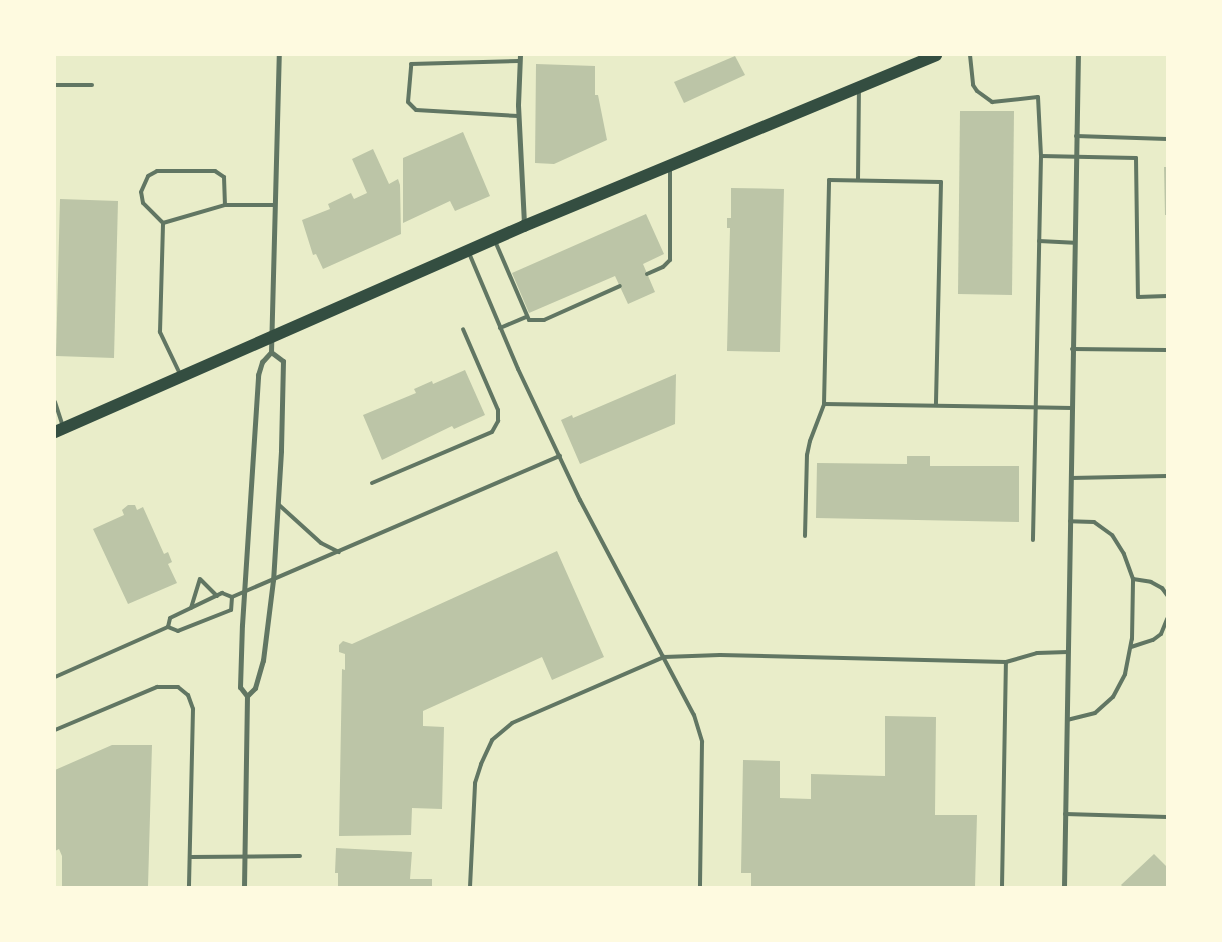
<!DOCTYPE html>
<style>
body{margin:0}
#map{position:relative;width:1222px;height:942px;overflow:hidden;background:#e9edc9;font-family:Manrope,sans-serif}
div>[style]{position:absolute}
.building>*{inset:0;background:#bcc5a7}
.service>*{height:4px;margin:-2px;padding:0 2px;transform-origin:2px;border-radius:2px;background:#617663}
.minor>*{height:5px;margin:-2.5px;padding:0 2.5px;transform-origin:2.5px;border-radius:2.5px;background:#617663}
.primary>*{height:12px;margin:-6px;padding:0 6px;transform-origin:6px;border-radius:6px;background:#344e41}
span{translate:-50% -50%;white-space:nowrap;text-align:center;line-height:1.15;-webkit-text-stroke:4.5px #fefae0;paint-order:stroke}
.frame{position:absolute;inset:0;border:56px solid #fefae0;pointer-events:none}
</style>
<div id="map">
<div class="building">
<div style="clip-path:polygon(735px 56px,745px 75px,684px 103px,674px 82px)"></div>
<div style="clip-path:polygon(536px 64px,595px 66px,595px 95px,598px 95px,607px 140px,554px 164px,535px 163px)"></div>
<div style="clip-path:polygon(960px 111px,1014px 111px,1012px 295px,958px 294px)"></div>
<div style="clip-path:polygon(463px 132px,490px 196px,455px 211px,450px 201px,403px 223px,403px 158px)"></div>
<div style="clip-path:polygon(373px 149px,389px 184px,398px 179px,400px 185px,401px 234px,323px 269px,316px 254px,313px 255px,302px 220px,330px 209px,328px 204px,351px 193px,354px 199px,367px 193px,352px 159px)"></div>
<div style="clip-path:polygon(1164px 167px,1167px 167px,1167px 215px,1165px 215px)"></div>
<div style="clip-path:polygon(731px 188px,784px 189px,780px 352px,727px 351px,730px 228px,727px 228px,727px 218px,731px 218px)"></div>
<div style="clip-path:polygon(60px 199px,118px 201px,114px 358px,56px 356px)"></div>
<div style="clip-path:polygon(646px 214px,664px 254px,643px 264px,655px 292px,628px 304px,615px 276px,529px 313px,512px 273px)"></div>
<div style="clip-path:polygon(465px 370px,485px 415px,454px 429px,452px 426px,382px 460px,363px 415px,416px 393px,414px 389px,432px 381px,433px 384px)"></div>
<div style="clip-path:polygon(676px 374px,675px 424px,580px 464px,561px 420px,572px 415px,573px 418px)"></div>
<div style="clip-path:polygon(907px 456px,930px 456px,930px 466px,1019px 466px,1019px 522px,816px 518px,817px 463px,907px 464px)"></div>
<div style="clip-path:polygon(128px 505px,135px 505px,137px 510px,143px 507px,164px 554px,168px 552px,172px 562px,168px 564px,177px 583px,128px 604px,93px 529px,124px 515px,122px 510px)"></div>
<div style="clip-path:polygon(557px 551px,604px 657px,552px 680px,542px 657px,423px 711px,423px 726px,444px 727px,442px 809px,412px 808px,411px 835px,339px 836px,342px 669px,345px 670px,345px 654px,339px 652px,339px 645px,343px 641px,352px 644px)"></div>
<div style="clip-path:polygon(885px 716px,936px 717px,935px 815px,977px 815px,975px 887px,751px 887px,751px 873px,741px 873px,743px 760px,780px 761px,780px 798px,811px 799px,811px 774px,885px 776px)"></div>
<div style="clip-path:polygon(112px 745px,152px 745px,148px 887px,62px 887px,62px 856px,59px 849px,55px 851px,55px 770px)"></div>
<div style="clip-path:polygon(336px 848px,412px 852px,410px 879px,432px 879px,432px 887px,338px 887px,338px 873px,335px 873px)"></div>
<div style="clip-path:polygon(1154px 854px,1167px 867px,1167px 887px,1123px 887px,1121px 885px)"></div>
</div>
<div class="service">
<div style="left:970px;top:55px;width:30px;rotate:84deg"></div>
<div style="left:973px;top:85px;width:7px;rotate:56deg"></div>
<div style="left:977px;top:91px;width:19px;rotate:36deg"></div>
<div style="left:992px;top:102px;width:46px;rotate:-6.2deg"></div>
<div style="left:1038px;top:97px;width:59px;rotate:87.1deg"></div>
<div style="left:1041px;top:156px;width:384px;rotate:91.2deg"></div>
<div style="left:55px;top:85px;width:37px"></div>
<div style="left:518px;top:116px;width:102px;rotate:-176.6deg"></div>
<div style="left:416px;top:110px;width:11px;rotate:-135deg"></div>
<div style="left:408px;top:102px;width:38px;rotate:-85deg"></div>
<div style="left:411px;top:64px;width:108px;rotate:-1.6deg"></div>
<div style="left:1076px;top:136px;width:91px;rotate:1.9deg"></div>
<div style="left:1041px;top:156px;width:95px;rotate:1.2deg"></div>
<div style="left:1136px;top:158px;width:139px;rotate:89.2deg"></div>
<div style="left:1138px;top:297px;width:29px;rotate:-2deg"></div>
<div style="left:858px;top:180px;width:90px;rotate:-89.4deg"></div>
<div style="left:163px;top:223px;width:28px;rotate:-135deg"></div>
<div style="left:143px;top:203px;width:11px;rotate:-100deg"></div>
<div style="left:141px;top:192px;width:17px;rotate:-66deg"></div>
<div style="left:148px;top:176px;width:10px;rotate:-29deg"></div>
<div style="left:157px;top:171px;width:58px"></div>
<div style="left:215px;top:171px;width:11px;rotate:34deg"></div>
<div style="left:224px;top:177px;width:28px;rotate:88deg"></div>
<div style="left:495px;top:241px;width:86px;rotate:66.7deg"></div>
<div style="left:529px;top:320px;width:15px"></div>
<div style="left:544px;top:320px;width:83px;rotate:-24.1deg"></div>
<div style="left:1039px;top:241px;width:35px;rotate:3deg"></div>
<div style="left:469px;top:253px;width:126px;rotate:67.1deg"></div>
<div style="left:518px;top:369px;width:145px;rotate:64.7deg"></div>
<div style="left:580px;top:500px;width:243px;rotate:62.1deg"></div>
<div style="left:694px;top:715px;width:28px;rotate:73deg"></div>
<div style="left:702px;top:742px;width:145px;rotate:90.8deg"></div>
<div style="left:647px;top:274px;width:17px;rotate:-24deg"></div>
<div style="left:663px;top:267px;width:10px;rotate:-45deg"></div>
<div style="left:670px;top:260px;width:93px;rotate:-90deg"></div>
<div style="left:500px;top:328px;width:28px;rotate:-23deg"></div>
<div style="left:1072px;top:349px;width:95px;rotate:0.6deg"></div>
<div style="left:180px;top:374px;width:47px;rotate:-115.5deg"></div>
<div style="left:160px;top:332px;width:109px;rotate:-88.4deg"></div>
<div style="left:163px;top:223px;width:65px;rotate:-16.2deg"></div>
<div style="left:225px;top:205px;width:50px"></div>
<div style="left:55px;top:402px;width:25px;rotate:72deg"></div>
<div style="left:824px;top:404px;width:248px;rotate:0.9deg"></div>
<div style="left:1071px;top:478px;width:96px;rotate:-1.2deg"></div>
<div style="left:372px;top:483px;width:130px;rotate:-23deg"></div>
<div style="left:492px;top:432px;width:13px;rotate:-61deg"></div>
<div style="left:498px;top:421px;width:11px;rotate:-90deg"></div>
<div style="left:498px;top:410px;width:88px;rotate:-113.4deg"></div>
<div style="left:278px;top:504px;width:58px;rotate:42.2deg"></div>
<div style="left:321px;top:543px;width:20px;rotate:27deg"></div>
<div style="left:805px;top:536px;width:81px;rotate:-88.6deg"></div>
<div style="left:807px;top:455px;width:14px;rotate:-78deg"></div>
<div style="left:810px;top:441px;width:40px;rotate:-69deg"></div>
<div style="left:824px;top:404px;width:224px;rotate:-88.7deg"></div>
<div style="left:829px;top:180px;width:112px;rotate:1deg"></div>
<div style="left:941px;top:182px;width:223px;rotate:91.3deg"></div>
<div style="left:1133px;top:579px;width:18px;rotate:9deg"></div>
<div style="left:1151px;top:582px;width:13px;rotate:29deg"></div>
<div style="left:1162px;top:588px;width:9px;rotate:54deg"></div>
<div style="left:232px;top:597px;width:13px;rotate:94deg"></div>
<div style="left:231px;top:610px;width:57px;rotate:158.4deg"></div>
<div style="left:178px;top:631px;width:11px;rotate:-158deg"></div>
<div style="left:168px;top:627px;width:9px;rotate:-77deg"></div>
<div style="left:170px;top:618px;width:58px;rotate:-25.7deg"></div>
<div style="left:222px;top:593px;width:11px;rotate:22deg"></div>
<div style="left:232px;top:597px;width:357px;rotate:-23.3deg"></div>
<div style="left:191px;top:608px;width:30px;rotate:-73deg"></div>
<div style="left:200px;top:579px;width:24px;rotate:45deg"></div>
<div style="left:1131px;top:647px;width:23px;rotate:-18deg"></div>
<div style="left:1153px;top:640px;width:10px;rotate:-37deg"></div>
<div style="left:1161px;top:634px;width:16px;rotate:-68deg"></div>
<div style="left:55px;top:677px;width:124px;rotate:-23.9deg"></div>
<div style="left:1067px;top:720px;width:29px;rotate:-14deg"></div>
<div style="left:1095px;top:713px;width:24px;rotate:-42deg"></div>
<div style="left:1113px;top:697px;width:26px;rotate:-62deg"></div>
<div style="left:1125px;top:674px;width:36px;rotate:-79deg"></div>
<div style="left:1132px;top:639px;width:60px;rotate:-89deg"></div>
<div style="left:1133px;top:579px;width:27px;rotate:-110deg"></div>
<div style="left:1124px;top:554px;width:22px;rotate:-122deg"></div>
<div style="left:1112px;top:535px;width:22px;rotate:-144deg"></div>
<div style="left:1094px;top:522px;width:24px;rotate:-178deg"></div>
<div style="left:55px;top:730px;width:111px;rotate:-22.9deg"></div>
<div style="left:157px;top:687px;width:21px"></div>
<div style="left:178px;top:687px;width:13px;rotate:39deg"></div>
<div style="left:188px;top:695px;width:15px;rotate:70deg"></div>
<div style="left:193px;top:709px;width:178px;rotate:91.3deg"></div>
<div style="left:1065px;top:814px;width:102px;rotate:1.7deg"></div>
<div style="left:190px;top:857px;width:110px;rotate:-0.5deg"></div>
<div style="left:470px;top:887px;width:104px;rotate:-87.2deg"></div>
<div style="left:475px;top:783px;width:20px;rotate:-72deg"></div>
<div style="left:481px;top:764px;width:26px;rotate:-65deg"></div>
<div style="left:492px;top:740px;width:26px;rotate:-40deg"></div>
<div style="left:512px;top:723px;width:166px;rotate:-23.5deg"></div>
<div style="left:664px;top:657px;width:56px;rotate:-2deg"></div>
<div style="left:720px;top:655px;width:286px;rotate:1.4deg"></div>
<div style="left:1006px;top:662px;width:32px;rotate:-16deg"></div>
<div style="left:1037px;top:653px;width:31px;rotate:-2deg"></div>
<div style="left:1002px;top:887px;width:225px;rotate:-89deg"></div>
</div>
<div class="minor">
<div style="left:520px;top:55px;width:50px;rotate:92.3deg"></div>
<div style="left:518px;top:105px;width:119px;rotate:87.1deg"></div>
<div style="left:271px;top:352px;width:15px;rotate:37deg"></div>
<div style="left:283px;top:361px;width:90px;rotate:91.3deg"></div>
<div style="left:281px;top:451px;width:129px;rotate:93.5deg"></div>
<div style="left:273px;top:580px;width:81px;rotate:97.1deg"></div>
<div style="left:263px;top:660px;width:29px;rotate:106deg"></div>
<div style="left:255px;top:688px;width:11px;rotate:135deg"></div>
<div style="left:247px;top:696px;width:11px;rotate:-128deg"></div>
<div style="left:240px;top:687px;width:62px;rotate:-88.2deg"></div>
<div style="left:242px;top:625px;width:251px;rotate:-86.3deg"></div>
<div style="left:258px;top:375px;width:14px;rotate:-73deg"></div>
<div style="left:262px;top:362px;width:13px;rotate:-48deg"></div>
<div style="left:271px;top:352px;width:297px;rotate:-88.5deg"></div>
<div style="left:244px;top:887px;width:191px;rotate:-89.1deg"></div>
<div style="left:1064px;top:887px;width:832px;rotate:-89.04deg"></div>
</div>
<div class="primary">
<div style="left:55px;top:432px;width:512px;rotate:-23.71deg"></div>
<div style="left:524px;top:226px;width:446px;rotate:-22.5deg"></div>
</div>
<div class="frame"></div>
</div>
